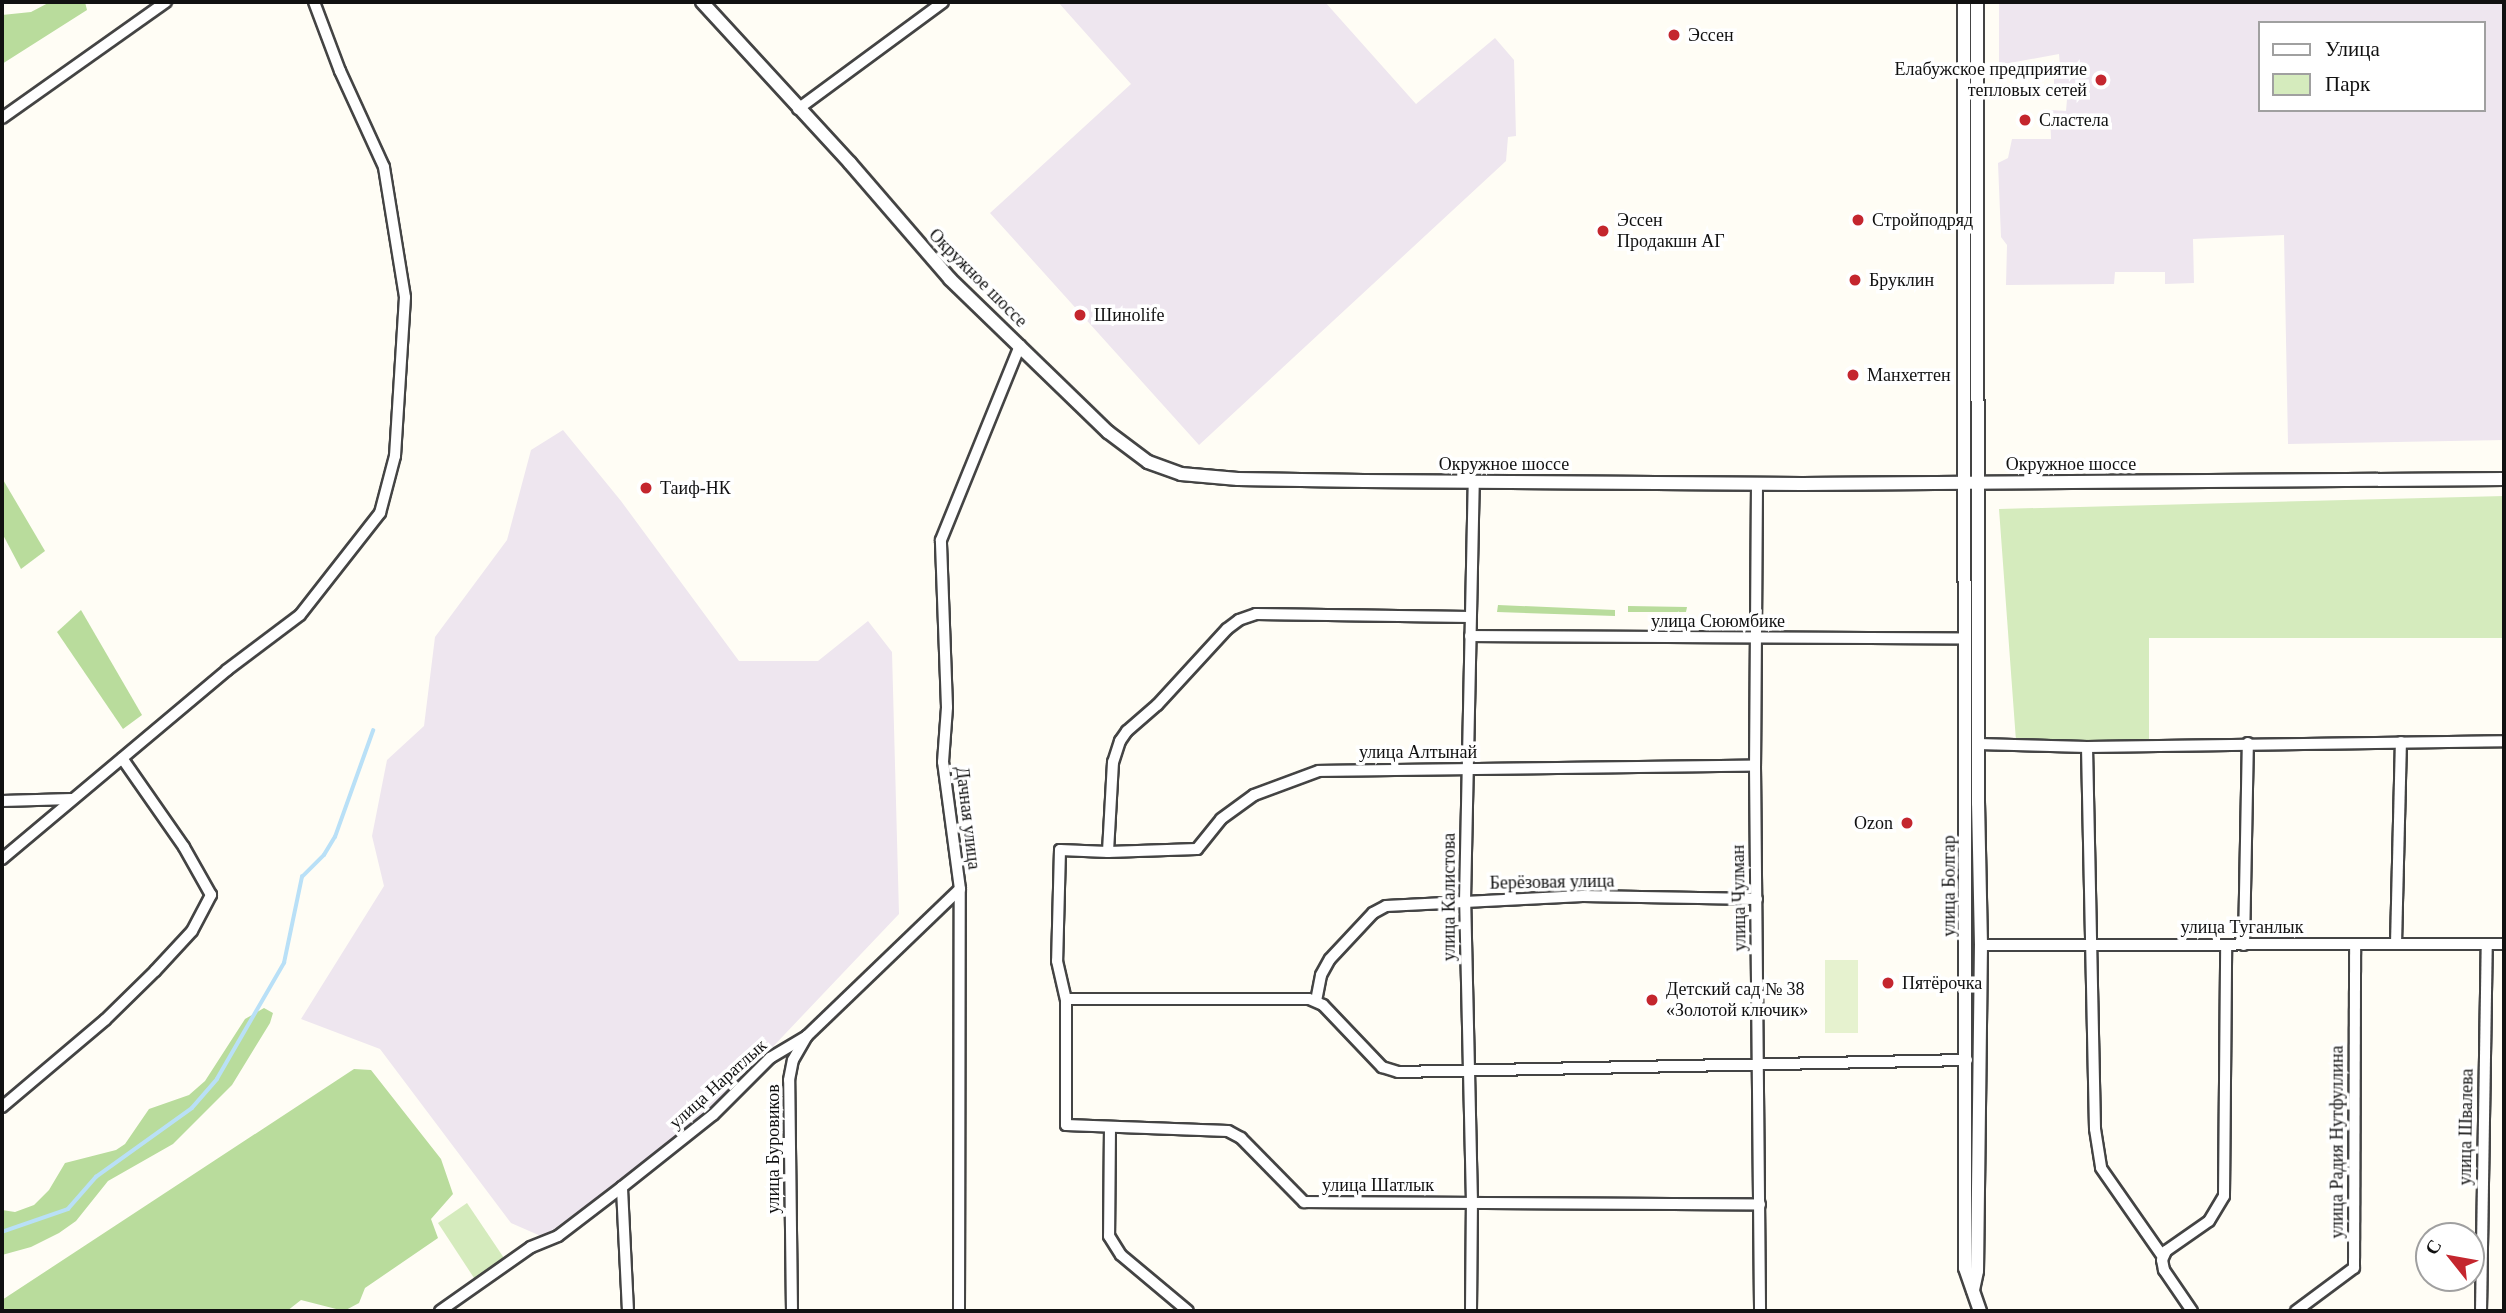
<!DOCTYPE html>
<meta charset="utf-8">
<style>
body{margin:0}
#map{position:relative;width:2506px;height:1313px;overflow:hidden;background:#fffdf5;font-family:Georgia,serif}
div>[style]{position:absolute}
.industrial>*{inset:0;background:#eee6ef}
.green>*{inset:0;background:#d5ebbd}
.forest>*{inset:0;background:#b9dc9c}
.pitch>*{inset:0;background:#e6f2cf}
.stream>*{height:3.5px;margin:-1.75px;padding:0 1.75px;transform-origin:1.75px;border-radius:1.75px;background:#b9e0f7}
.roads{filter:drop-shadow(2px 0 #444) drop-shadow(-2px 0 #444) drop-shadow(0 2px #444) drop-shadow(0 -2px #444)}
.minor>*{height:10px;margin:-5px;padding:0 5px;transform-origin:5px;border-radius:5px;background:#fff}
.tertiary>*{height:12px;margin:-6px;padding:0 6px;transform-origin:6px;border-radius:6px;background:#fff}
.dots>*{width:19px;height:19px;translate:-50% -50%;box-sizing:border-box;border:4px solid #fff;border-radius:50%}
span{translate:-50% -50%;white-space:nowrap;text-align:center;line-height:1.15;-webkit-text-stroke:7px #fff;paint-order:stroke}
.poi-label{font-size:18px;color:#111}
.left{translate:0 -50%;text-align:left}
.right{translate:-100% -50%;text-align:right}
.street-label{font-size:18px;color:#111}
.frame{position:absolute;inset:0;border:4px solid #111;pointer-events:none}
.legend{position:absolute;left:2258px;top:21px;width:228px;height:91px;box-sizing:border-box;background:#fff;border:2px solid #a0a0a0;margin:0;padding:9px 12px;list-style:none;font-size:21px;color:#111}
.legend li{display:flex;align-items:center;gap:14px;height:35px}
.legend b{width:35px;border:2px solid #a0a0a0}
.north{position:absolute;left:2415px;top:1222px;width:70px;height:70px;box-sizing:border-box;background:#fff;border:2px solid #a0a0a0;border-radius:50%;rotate:301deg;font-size:19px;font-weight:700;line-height:28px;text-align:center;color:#111}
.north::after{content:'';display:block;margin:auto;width:24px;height:32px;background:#c4262e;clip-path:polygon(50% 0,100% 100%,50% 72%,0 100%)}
</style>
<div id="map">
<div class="industrial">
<div style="clip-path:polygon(1058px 2px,1325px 2px,1416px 104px,1495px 38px,1514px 60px,1516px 136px,1508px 137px,1506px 161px,1199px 445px,990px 213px,1131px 84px)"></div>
<div style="clip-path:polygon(evenodd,1999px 2px,2504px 2px,2504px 440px,2288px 444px,2284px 235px,2193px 239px,2194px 283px,2165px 284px,2165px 272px,2115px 272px,2114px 284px,2006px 285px,2007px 245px,2001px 237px,1998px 163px,2008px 158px,2012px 139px,2051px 139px,2050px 110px,2066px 111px,2068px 88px,2054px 88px,2054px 66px,2060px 66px,2059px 54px,1999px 65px,1999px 2px,2259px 23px,2483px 23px,2483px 110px,2259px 110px,2259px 23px)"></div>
<div style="clip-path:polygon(563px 430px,621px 501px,739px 661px,818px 661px,868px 621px,892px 652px,899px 914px,707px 1116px,543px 1237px,511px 1223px,380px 1049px,301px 1019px,384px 886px,372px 836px,387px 760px,424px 726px,435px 637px,507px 540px,531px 450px)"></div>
</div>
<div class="green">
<div style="clip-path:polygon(2504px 496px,2504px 638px,2149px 638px,2149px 741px,2016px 741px,1999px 509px)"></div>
<div style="clip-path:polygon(467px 1203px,506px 1261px,476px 1281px,438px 1223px)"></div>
</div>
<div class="forest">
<div style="clip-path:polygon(50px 2px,85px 2px,87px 10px,2px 64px,2px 15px,31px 12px)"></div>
<div style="clip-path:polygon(2px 478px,45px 551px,21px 569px,2px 533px)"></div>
<div style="clip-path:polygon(1498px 605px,1615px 610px,1615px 616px,1497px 612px)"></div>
<div style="clip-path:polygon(1628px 606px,1687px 607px,1686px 612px,1628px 612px)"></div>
<div style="clip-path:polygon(81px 610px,142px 715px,123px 729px,57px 632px)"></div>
<div style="clip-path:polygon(264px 1008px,273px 1013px,270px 1023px,232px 1085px,173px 1144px,108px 1181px,76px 1221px,59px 1233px,31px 1247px,2px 1255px,2px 1210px,15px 1212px,34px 1205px,49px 1190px,65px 1163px,116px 1150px,125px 1144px,149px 1109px,189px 1095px,205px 1081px,245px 1019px)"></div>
<div style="clip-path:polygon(354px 1069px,371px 1070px,441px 1159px,453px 1194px,431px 1219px,438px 1238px,365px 1288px,359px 1303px,344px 1311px,301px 1300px,287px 1311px,2px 1311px,2px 1300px)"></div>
</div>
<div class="pitch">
<div style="clip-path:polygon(1825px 960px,1858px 960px,1858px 1033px,1825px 1033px)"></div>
</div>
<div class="stream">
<div style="left:2px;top:1232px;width:70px;rotate:-19.2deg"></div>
<div style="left:68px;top:1209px;width:43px;rotate:-48.8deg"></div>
<div style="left:96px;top:1177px;width:118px;rotate:-35.7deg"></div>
<div style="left:192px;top:1108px;width:38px;rotate:-49deg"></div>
<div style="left:217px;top:1079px;width:134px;rotate:-60deg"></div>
<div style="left:284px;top:963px;width:88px;rotate:-78.2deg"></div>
<div style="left:302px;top:877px;width:31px;rotate:-45deg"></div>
<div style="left:324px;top:855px;width:21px;rotate:-59deg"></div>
<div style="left:335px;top:837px;width:113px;rotate:-70.3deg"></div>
</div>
<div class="roads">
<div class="minor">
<div style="left:798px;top:109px;width:180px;rotate:-36.4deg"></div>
<div style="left:2px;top:118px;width:201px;rotate:-35.3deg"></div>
<div style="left:1757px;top:484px;width:282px;rotate:90.4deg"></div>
<div style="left:1755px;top:766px;width:545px;rotate:89.47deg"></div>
<div style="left:1470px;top:617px;width:214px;rotate:-179.2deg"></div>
<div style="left:1256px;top:614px;width:18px;rotate:161deg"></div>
<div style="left:1239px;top:620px;width:15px;rotate:143deg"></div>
<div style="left:1227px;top:629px;width:103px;rotate:132.6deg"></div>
<div style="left:1157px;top:705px;width:40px;rotate:139deg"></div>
<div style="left:1127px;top:731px;width:12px;rotate:125deg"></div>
<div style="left:1120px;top:741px;width:22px;rotate:108deg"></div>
<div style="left:1113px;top:762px;width:90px;rotate:93.2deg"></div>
<div style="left:1108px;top:852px;width:48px;rotate:-177.6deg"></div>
<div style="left:1060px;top:850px;width:111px;rotate:91.5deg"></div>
<div style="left:1057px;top:961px;width:39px;rotate:77deg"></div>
<div style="left:1066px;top:999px;width:126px;rotate:90deg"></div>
<div style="left:1066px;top:1125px;width:162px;rotate:2.1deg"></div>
<div style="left:1228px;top:1131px;width:15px;rotate:28deg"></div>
<div style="left:1241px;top:1138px;width:90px;rotate:45.5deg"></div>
<div style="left:1304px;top:1202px;width:456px;rotate:0.3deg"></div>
<div style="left:1470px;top:636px;width:495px;rotate:0.3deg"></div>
<div style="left:1978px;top:744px;width:109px;rotate:1.6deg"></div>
<div style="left:2087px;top:747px;width:417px;rotate:-0.8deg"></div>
<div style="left:2087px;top:747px;width:382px;rotate:88.8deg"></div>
<div style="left:2095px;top:1129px;width:39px;rotate:81deg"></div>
<div style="left:2101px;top:1168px;width:108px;rotate:55.1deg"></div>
<div style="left:2px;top:801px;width:70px;rotate:-1.6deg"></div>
<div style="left:1108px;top:852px;width:89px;rotate:-1.9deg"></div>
<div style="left:1197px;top:849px;width:38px;rotate:-51deg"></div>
<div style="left:1221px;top:819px;width:41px;rotate:-36deg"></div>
<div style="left:1254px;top:795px;width:69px;rotate:-20.3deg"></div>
<div style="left:1319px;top:771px;width:436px;rotate:-0.7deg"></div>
<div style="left:2px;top:859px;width:294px;rotate:-40deg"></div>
<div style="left:227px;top:670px;width:91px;rotate:-37deg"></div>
<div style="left:300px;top:615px;width:130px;rotate:-51.9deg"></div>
<div style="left:380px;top:513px;width:59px;rotate:-75.3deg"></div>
<div style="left:395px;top:456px;width:159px;rotate:-86.4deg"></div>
<div style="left:405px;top:297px;width:132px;rotate:-99.2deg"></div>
<div style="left:384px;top:167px;width:106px;rotate:-114.6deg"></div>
<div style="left:340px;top:71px;width:74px;rotate:-110.6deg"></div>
<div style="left:2396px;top:944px;width:202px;rotate:-88.6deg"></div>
<div style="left:1981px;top:945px;width:523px;rotate:-0.11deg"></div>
<div style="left:2244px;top:945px;width:202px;rotate:-88.9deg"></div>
<div style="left:1066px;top:999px;width:243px"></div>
<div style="left:1309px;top:999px;width:15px;rotate:23deg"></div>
<div style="left:1323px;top:1005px;width:86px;rotate:46.4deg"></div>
<div style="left:1382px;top:1067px;width:17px;rotate:17deg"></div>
<div style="left:1398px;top:1072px;width:569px;rotate:-1.21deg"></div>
<div style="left:1316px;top:1001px;width:26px;rotate:-79deg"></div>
<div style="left:1321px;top:975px;width:18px;rotate:-61deg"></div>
<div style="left:1330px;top:959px;width:63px;rotate:-46.9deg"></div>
<div style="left:1373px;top:913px;width:15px;rotate:-28deg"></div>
<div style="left:1386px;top:906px;width:197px;rotate:-2.9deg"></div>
<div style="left:1583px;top:896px;width:174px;rotate:1deg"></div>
<div style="left:2px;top:1107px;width:135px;rotate:-40.2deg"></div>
<div style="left:105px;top:1020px;width:70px;rotate:-44.4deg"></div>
<div style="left:155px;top:971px;width:54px;rotate:-47.2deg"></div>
<div style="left:192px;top:931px;width:41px;rotate:-62.2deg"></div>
<div style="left:211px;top:895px;width:55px;rotate:-119.4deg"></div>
<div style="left:184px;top:847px;width:108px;rotate:-124.9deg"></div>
<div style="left:1110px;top:1127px;width:109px;rotate:90.5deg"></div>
<div style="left:1109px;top:1236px;width:22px;rotate:58deg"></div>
<div style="left:1121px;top:1255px;width:87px;rotate:39.9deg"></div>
<div style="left:440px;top:1311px;width:111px;rotate:-35.1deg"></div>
<div style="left:531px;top:1247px;width:29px;rotate:-22deg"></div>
<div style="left:558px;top:1236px;width:81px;rotate:-37.4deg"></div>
<div style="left:628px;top:1311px;width:124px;rotate:-92.8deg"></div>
<div style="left:622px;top:1187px;width:116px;rotate:-38.4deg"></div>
<div style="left:713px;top:1115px;width:81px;rotate:-45deg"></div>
<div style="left:770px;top:1058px;width:43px;rotate:-30.7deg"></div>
<div style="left:792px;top:1311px;width:231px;rotate:-90.7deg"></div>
<div style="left:789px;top:1080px;width:20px;rotate:-79deg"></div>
<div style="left:793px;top:1060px;width:28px;rotate:-60deg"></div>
<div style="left:807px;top:1036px;width:212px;rotate:-43.9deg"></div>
<div style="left:959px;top:1311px;width:422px;rotate:-89.9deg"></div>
<div style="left:960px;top:889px;width:128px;rotate:-97.6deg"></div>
<div style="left:943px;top:762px;width:55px;rotate:-85.8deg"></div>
<div style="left:947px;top:707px;width:167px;rotate:-92.1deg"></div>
<div style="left:941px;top:540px;width:210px;rotate:-67.9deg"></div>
<div style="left:1471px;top:1311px;width:108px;rotate:-89.5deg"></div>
<div style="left:1472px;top:1203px;width:302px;rotate:-91.3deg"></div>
<div style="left:1465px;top:901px;width:419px;rotate:-88.8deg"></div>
<div style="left:2192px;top:1311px;width:50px;rotate:-124.3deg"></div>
<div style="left:2164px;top:1270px;width:10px;rotate:-101deg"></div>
<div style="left:2162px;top:1260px;width:10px;rotate:-66deg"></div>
<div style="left:2166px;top:1251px;width:52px;rotate:-34.9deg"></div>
<div style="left:2209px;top:1221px;width:29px;rotate:-59deg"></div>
<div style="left:2224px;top:1196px;width:251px;rotate:-89.5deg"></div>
<div style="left:2296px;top:1311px;width:72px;rotate:-36.6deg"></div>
<div style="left:2354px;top:1268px;width:324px;rotate:-89.8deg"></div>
<div style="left:2481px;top:1311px;width:367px;rotate:-89.1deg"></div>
</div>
<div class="tertiary">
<div style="left:702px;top:2px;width:219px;rotate:47.4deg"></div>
<div style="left:850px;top:163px;width:153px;rotate:49.2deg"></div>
<div style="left:950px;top:279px;width:220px;rotate:44.1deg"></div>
<div style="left:1108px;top:432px;width:50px;rotate:36.9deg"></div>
<div style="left:1148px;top:462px;width:35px;rotate:20deg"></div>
<div style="left:1181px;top:474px;width:57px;rotate:5deg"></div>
<div style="left:1238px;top:479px;width:126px;rotate:0.9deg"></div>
<div style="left:1364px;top:481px;width:438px;rotate:0.4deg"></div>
<div style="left:1802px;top:484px;width:702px;rotate:-0.41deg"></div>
<div style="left:1964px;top:2px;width:1266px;rotate:89.95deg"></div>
<div style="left:1965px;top:1268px;width:46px;rotate:70.8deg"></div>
<div style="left:1973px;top:1290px;width:19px;rotate:-78deg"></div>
<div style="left:1977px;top:1271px;width:326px;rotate:-89.3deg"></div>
<div style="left:1981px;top:945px;width:142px;rotate:-91.2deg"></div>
<div style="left:1978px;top:803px;width:801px;rotate:-90.07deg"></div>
</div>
</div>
<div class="dots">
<div style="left:1674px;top:35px;background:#c4262e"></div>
<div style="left:2101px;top:80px;background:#c4262e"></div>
<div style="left:2025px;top:120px;background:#c4262e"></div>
<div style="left:1858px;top:220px;background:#c4262e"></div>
<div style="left:1603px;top:231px;background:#c4262e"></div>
<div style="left:1855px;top:280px;background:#c4262e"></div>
<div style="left:1080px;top:315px;background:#c4262e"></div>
<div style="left:1853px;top:375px;background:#c4262e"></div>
<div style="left:646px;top:488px;background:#c4262e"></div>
<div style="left:1907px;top:823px;background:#c4262e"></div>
<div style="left:1888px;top:983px;background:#c4262e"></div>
<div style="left:1652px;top:1000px;background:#c4262e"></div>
</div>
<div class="poi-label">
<span class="left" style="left:1688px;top:35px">Эссен</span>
<span class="right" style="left:2087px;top:80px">Елабужское предприятие<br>тепловых сетей</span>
<span class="left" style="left:2039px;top:120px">Сластела</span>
<span class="left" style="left:1872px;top:220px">Стройподряд</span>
<span class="left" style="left:1617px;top:231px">Эссен<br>Продакшн АГ</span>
<span class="left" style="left:1869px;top:280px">Бруклин</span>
<span class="left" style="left:1094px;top:315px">Шиноlife</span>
<span class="left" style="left:1867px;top:375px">Манхеттен</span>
<span class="left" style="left:660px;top:488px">Таиф-НК</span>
<span class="right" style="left:1893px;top:823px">Ozon</span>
<span class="left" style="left:1902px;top:983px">Пятёрочка</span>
<span class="left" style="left:1666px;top:1000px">Детский сад № 38<br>«Золотой ключик»</span>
</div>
<div class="street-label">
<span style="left:978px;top:278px;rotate:45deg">Окружное шоссе</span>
<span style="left:1504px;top:464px">Окружное шоссе</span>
<span style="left:2071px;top:464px">Окружное шоссе</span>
<span style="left:1718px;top:621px">улица Сююмбике</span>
<span style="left:1418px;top:752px">улица Алтынай</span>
<span style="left:968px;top:818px;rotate:83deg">Дачная улица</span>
<span style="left:1552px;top:882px;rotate:-1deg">Берёзовая улица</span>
<span style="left:1949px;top:886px;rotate:-90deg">улица Болгар</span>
<span style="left:1449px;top:897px;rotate:-90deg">улица Калистова</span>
<span style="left:1739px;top:898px;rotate:-91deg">улица Чулман</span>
<span style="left:2242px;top:927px">улица Туганлык</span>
<span style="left:718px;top:1084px;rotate:-42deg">улица Наратлык</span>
<span style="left:2466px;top:1127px;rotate:-89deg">улица Швалева</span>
<span style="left:2337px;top:1142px;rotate:-90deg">улица Радия Нутфуллина</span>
<span style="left:773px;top:1149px;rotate:-90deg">улица Буровиков</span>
<span style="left:1378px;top:1185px">улица Шатлык</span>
</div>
<div class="frame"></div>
<ul class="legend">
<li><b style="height:9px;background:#fff"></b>Улица</li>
<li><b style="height:19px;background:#d5ebbd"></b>Парк</li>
</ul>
<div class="north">С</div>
</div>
